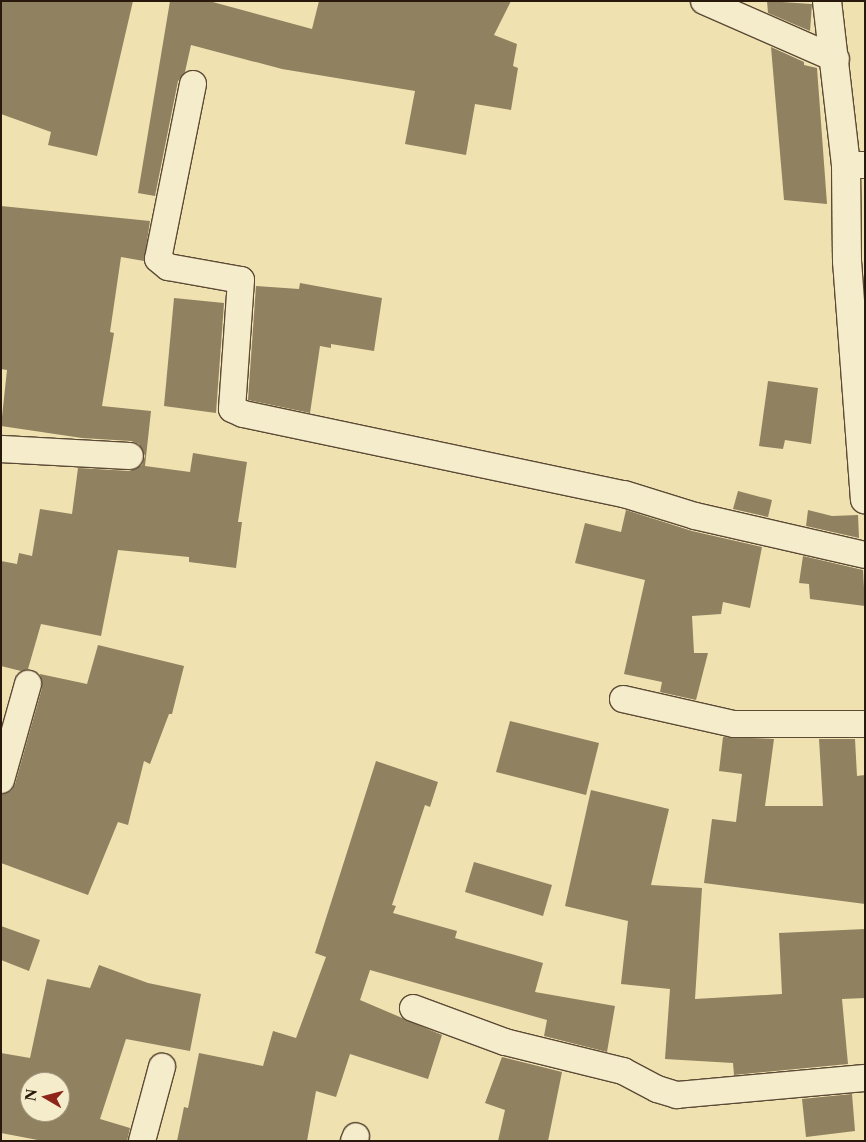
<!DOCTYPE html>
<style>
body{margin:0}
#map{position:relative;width:866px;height:1142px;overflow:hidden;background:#f0e1b0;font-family:"Libre Caslon Text",serif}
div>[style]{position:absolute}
.building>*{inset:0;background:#908161}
.roads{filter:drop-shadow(1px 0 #5b4a35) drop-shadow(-1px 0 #5b4a35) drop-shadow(0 1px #5b4a35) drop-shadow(0 -1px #5b4a35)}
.minor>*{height:26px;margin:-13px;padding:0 13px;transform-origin:13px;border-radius:13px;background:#f5eccc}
.tertiary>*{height:28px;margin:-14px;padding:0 14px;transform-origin:14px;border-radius:14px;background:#f5eccc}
span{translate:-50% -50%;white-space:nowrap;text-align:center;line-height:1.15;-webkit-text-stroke:4px #f5eccc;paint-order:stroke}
.frame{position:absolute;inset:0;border:2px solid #29180c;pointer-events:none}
.north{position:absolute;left:20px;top:1072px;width:50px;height:50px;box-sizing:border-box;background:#f5eccc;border:1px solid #a3977f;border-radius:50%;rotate:278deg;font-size:14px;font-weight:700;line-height:20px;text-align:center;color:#29180c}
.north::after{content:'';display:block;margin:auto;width:18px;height:22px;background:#8f2418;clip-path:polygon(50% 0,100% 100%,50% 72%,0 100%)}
</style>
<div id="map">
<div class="building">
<div style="clip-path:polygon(1px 1px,133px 1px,97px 156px,48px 145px,51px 132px,1px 114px)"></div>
<div style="clip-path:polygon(170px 1px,209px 1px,312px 29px,319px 1px,511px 1px,494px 35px,517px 44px,513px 66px,518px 68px,511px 110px,475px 104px,466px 155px,405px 144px,415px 91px,282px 69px,191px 45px,185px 72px,178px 81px,155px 196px,138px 193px)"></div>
<div style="clip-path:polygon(767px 1px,812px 4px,810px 31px,768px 13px)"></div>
<div style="clip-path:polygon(771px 47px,804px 62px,804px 65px,817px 68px,827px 204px,784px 200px)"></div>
<div style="clip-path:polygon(1px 206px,150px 221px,144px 261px,121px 257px,110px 332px,114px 333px,102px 406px,151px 411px,145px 466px,190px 472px,193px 453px,247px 462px,238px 522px,242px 522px,236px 568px,189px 562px,189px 557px,118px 550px,101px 636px,41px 624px,28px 669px,21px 671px,1px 666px,1px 561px,17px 564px,19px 553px,32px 556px,40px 509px,72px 514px,78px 468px,130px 471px,142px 465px,145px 456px,139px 444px,131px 441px,82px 438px,1px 426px,7px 370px,1px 369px)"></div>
<div style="clip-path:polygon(300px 283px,382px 298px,374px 351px,331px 344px,331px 348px,320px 346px,310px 413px,248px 400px,256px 286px,299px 289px)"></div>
<div style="clip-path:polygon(174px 298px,224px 303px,216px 413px,164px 406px)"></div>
<div style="clip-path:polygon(768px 381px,818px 388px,811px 444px,785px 440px,783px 449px,759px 446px)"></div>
<div style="clip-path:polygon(738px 491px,772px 500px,768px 517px,733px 509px)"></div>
<div style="clip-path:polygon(626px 510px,692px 531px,762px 547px,750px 608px,723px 602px,721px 614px,692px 616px,694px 653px,708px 653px,696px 700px,660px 692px,662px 682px,624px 674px,645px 580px,575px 563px,585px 523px,621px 532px)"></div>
<div style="clip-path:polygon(808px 510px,832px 516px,858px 515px,859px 538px,806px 526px)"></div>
<div style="clip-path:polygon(803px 556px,863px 570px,865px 606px,810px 599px,809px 584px,799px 583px)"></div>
<div style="clip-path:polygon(98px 645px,184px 666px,172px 714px,169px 714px,150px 764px,144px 761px,128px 825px,118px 822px,88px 895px,1px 863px,1px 795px,11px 791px,15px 784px,42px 688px,40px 674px,87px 684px)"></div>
<div style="clip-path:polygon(510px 721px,599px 743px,586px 795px,496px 772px)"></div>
<div style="clip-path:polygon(723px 737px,774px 739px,765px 806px,823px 806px,819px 739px,855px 739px,857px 776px,865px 775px,865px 904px,704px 883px,712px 819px,736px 822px,742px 774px,719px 771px)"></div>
<div style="clip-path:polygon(376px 761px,438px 782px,430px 807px,425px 805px,392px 905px,396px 906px,393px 913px,457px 931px,455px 938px,543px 963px,535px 992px,615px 1006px,607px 1052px,544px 1036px,547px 1020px,370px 970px,360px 1000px,442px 1035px,428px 1079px,350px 1054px,336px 1097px,316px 1091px,307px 1141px,177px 1141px,184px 1107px,188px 1108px,199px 1053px,263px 1066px,273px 1031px,296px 1038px,326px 957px,315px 953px)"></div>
<div style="clip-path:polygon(591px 790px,669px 809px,651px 885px,702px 888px,695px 999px,782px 994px,779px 933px,865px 929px,865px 998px,842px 999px,848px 1064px,734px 1075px,733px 1063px,665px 1059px,670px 989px,621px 984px,628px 921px,565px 906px)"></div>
<div style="clip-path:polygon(474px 862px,552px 885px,543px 916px,465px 892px)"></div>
<div style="clip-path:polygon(1px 926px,40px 940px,29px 971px,1px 960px)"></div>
<div style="clip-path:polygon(evenodd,99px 965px,148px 983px,201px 994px,190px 1051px,126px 1039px,100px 1119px,130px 1128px,127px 1141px,43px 1141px,1px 1133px,1px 1053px,30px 1058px,47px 979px,90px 988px,99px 965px,30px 1082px,60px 1082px,60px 1112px,30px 1112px,30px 1082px)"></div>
<div style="clip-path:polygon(502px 1057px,562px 1072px,548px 1141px,498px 1141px,505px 1110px,485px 1103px)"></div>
<div style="clip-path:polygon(852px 1094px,855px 1131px,806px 1137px,802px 1099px)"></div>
</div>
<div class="roads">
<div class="minor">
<div style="left:704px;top:1px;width:144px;rotate:23.7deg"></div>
<div style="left:193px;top:84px;width:178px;rotate:101.3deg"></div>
<div style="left:158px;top:259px;width:13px;rotate:39deg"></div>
<div style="left:168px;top:267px;width:74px;rotate:10.1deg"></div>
<div style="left:241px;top:280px;width:129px;rotate:94deg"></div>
<div style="left:232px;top:409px;width:12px;rotate:24deg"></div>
<div style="left:243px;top:414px;width:389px;rotate:11.9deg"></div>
<div style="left:624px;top:494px;width:74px;rotate:17.2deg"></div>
<div style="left:695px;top:516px;width:174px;rotate:12.9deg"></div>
<div style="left:846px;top:165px;width:19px"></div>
<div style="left:1px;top:449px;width:129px;rotate:3.1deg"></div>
<div style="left:623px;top:699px;width:114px;rotate:12.7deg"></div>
<div style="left:734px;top:724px;width:131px"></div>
<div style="left:1px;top:780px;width:100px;rotate:-74.3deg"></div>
<div style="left:413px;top:1008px;width:98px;rotate:20.3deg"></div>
<div style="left:505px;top:1042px;width:122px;rotate:13.8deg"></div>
<div style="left:623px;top:1071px;width:38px;rotate:28deg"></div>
<div style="left:657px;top:1089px;width:21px;rotate:17deg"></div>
<div style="left:677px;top:1095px;width:189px;rotate:-5.2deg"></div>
<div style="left:142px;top:1141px;width:77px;rotate:-74.9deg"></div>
<div style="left:354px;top:1141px;width:5px;rotate:-68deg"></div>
</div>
<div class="tertiary">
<div style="left:827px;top:1px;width:165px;rotate:83.4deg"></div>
<div style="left:846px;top:165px;width:96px;rotate:89.4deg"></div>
<div style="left:847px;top:261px;width:239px;rotate:85.7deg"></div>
</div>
</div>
<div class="frame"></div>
<div class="north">N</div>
</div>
